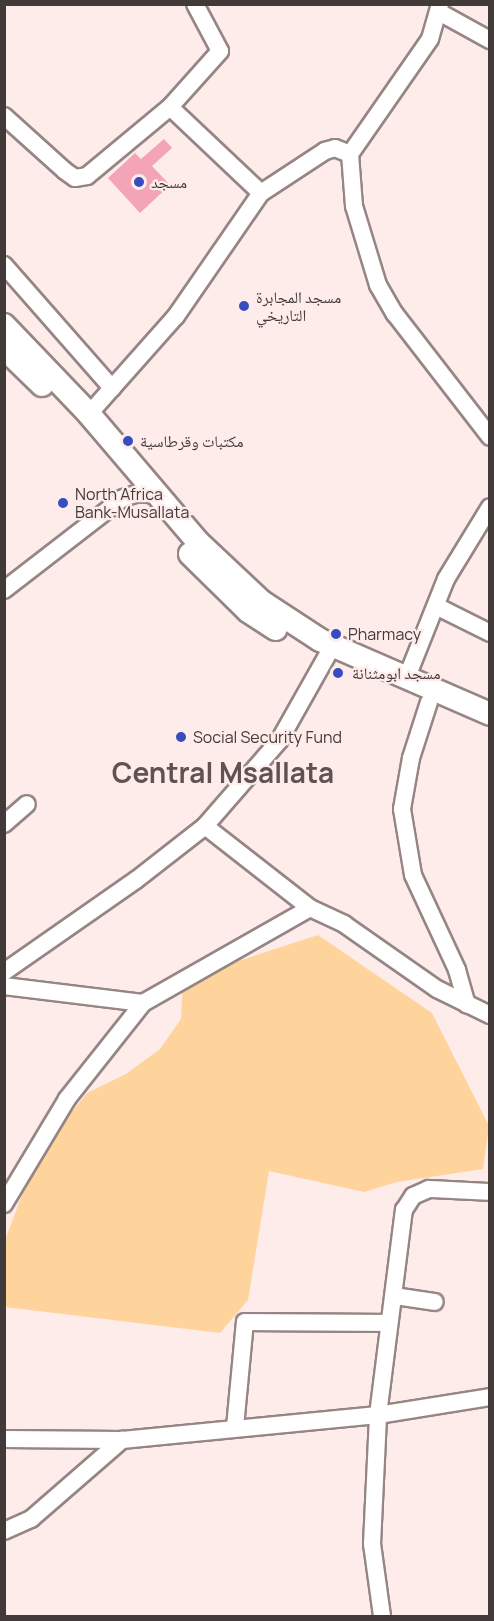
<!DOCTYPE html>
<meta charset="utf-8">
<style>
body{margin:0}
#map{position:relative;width:494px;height:1621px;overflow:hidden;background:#feecea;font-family:Manrope,"Noto Naskh Arabic",sans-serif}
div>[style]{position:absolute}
.green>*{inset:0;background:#fed49c}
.building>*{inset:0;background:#f4a4b7}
.roads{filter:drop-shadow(2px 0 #958684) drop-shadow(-2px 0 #958684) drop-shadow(0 2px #958684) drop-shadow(0 -2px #958684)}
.minor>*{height:16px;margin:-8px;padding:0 8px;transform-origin:8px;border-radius:8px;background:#fff}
.highway>*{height:22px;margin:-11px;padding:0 11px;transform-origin:11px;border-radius:11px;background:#fff}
.dots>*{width:16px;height:16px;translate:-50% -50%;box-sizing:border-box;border:3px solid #feecea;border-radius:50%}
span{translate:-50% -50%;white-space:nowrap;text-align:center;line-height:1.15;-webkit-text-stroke:4.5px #feecea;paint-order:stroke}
.poi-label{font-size:16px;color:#413a39}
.left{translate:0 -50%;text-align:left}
.town-label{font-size:28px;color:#605250;font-weight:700}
.frame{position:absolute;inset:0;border:6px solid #413a39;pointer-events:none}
</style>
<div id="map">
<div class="green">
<div style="clip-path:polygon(318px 935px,432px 1013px,489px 1126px,483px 1169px,397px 1182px,364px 1192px,269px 1171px,248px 1300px,220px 1333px,5px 1307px,4px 1243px,36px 1157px,87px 1093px,126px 1074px,160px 1049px,181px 1019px,183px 979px)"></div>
</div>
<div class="building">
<div style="clip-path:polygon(164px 139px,172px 148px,152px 166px,170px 185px,140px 213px,108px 178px,135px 153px,141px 159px)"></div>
</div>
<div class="roads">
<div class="minor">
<div style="left:440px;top:4px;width:36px;rotate:106deg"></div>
<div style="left:430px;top:39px;width:140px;rotate:124.8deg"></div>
<div style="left:350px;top:154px;width:52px;rotate:85.6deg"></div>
<div style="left:354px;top:206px;width:83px;rotate:73.1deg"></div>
<div style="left:378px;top:285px;width:34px;rotate:60deg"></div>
<div style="left:395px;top:314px;width:155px;rotate:52.3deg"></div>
<div style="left:441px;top:13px;width:56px;rotate:28.9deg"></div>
<div style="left:170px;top:107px;width:125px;rotate:43.4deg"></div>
<div style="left:4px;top:116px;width:82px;rotate:42deg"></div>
<div style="left:65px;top:171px;width:12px;rotate:35deg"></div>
<div style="left:75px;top:178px;width:12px;rotate:-9deg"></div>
<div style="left:87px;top:176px;width:108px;rotate:-39.7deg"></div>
<div style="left:170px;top:107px;width:75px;rotate:-48.2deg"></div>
<div style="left:220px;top:51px;width:53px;rotate:-118deg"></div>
<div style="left:4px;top:265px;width:164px;rotate:48.7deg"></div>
<div style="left:89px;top:414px;width:131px;rotate:-48.4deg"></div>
<div style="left:176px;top:316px;width:150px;rotate:-55.4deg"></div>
<div style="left:261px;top:193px;width:77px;rotate:-33.3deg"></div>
<div style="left:325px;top:151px;width:10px;rotate:-17deg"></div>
<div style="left:335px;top:148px;width:16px;rotate:22deg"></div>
<div style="left:4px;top:590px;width:150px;rotate:-37.7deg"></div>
<div style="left:123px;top:498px;width:16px;rotate:-18deg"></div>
<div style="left:138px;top:493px;width:19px;rotate:6deg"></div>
<div style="left:438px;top:607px;width:58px;rotate:26.6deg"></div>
<div style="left:407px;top:677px;width:105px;rotate:-68.3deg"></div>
<div style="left:446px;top:579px;width:84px;rotate:-58.6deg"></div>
<div style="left:429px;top:702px;width:59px;rotate:107.8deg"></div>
<div style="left:411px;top:758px;width:52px;rotate:100deg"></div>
<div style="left:402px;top:809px;width:67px;rotate:80.5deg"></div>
<div style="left:413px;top:875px;width:105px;rotate:65.1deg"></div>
<div style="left:457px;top:970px;width:36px;rotate:74deg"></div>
<div style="left:4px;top:824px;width:30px;rotate:-41deg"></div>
<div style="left:205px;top:826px;width:133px;rotate:38deg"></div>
<div style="left:310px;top:908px;width:38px;rotate:25deg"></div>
<div style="left:344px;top:924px;width:113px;rotate:35deg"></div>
<div style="left:437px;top:989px;width:59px;rotate:26.1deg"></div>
<div style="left:4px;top:972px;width:161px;rotate:-34.9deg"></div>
<div style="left:136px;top:880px;width:88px;rotate:-38deg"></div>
<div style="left:205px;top:826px;width:113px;rotate:-49deg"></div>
<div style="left:279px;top:741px;width:110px;rotate:-60.6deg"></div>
<div style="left:4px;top:986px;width:140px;rotate:7deg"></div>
<div style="left:143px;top:1003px;width:192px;rotate:-29.6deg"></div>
<div style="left:4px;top:1204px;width:122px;rotate:-59deg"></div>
<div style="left:67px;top:1099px;width:122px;rotate:-51.6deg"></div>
<div style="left:395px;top:1296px;width:40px;rotate:8.5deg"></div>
<div style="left:235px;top:1427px;width:105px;rotate:-84.6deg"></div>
<div style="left:245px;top:1322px;width:143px;rotate:0.4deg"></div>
<div style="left:4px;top:1439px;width:118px;rotate:0.5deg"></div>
<div style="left:122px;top:1440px;width:257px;rotate:-5.6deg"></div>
<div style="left:378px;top:1415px;width:113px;rotate:-9.1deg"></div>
<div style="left:4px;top:1531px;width:30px;rotate:-24deg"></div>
<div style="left:31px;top:1519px;width:121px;rotate:-41deg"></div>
<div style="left:382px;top:1616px;width:73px;rotate:-97.9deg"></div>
<div style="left:372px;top:1544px;width:129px;rotate:-87.3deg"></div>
<div style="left:378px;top:1415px;width:207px;rotate:-82.8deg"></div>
<div style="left:404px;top:1210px;width:17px;rotate:-57deg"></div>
<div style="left:413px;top:1196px;width:17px;rotate:-24deg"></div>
<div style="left:429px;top:1189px;width:61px;rotate:2.8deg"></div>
</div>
<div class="highway">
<div style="left:4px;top:325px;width:123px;rotate:46.3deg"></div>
<div style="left:89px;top:414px;width:168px;rotate:49.6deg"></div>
<div style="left:198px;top:542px;width:88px;rotate:43.2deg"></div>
<div style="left:262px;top:602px;width:69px;rotate:33.2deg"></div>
<div style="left:320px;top:640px;width:185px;rotate:23.5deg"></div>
<div style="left:4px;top:348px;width:53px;rotate:44.2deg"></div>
<div style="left:190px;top:554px;width:81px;rotate:44.5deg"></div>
<div style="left:248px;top:611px;width:33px;rotate:33deg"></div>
</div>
</div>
<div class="dots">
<div style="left:139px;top:182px;background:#374cbe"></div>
<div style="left:244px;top:306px;background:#374cbe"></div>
<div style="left:128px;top:441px;background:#374cbe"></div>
<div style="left:63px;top:503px;background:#374cbe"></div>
<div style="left:336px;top:634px;background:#374cbe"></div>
<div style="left:338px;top:673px;background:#374cbe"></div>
<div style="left:181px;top:737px;background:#374cbe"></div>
</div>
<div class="poi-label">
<span class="left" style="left:151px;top:182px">مسجد</span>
<span class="left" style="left:256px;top:306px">مسجد المجابرة<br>التاريخي</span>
<span class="left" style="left:140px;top:441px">مكتبات وقرطاسية</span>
<span class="left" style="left:75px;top:503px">North Africa<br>Bank-Musallata</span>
<span class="left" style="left:348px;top:634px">Pharmacy</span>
<span class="left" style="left:352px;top:673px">مسجد ابومثنانة</span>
<span class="left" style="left:193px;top:737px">Social Security Fund</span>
</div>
<div class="town-label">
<span style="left:223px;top:772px">Central Msallata</span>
</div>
<div class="frame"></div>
</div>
